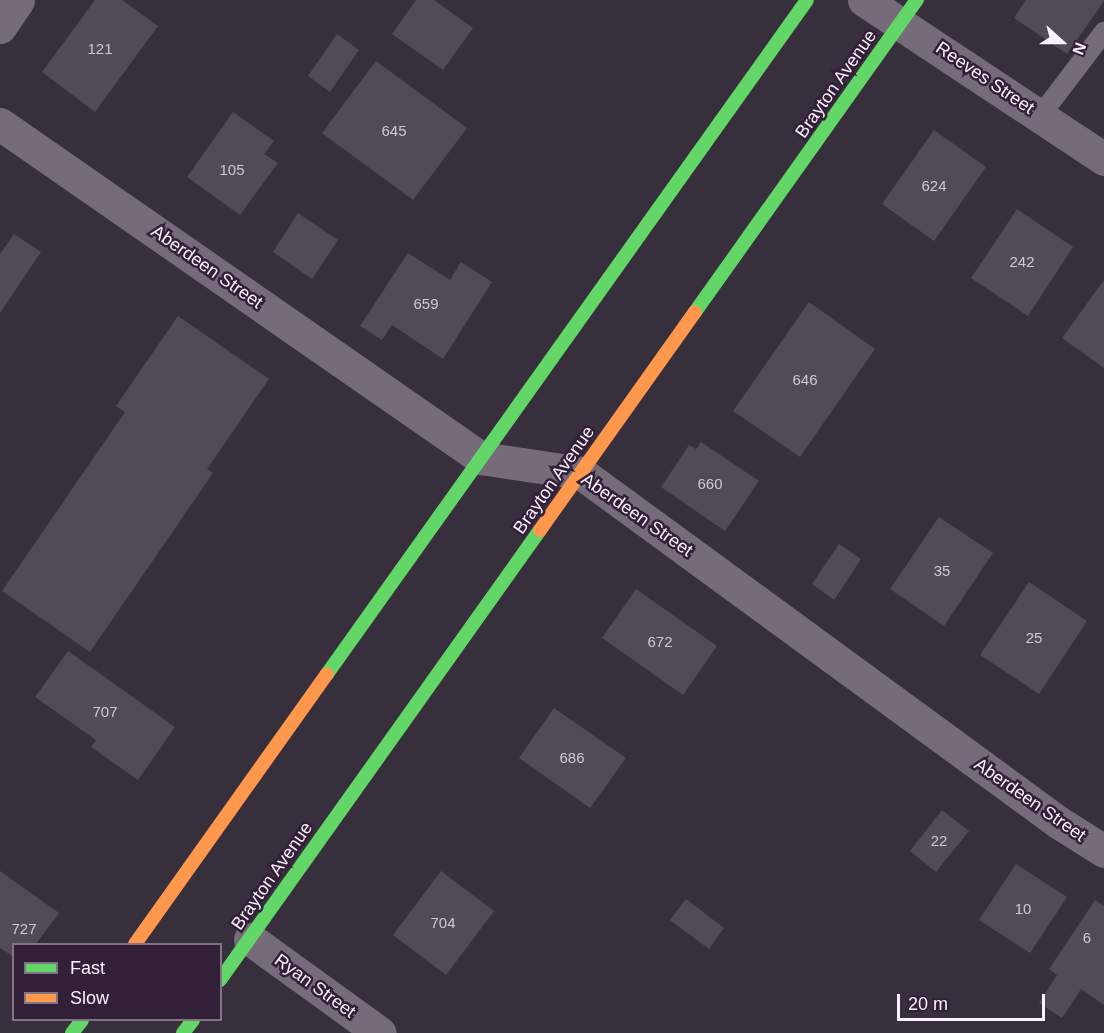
<!DOCTYPE html>
<style>
body{margin:0}
#map{position:relative;width:1104px;height:1033px;overflow:hidden;background:#382f3c;font-family:Arial,sans-serif}
div>[style]{position:absolute}
.building>*{inset:0;background:#524a55}
.lane>*{height:20px;margin:-10px;padding:0 10px;transform-origin:10px;border-radius:10px;background:#766b79}
.street>*{height:33px;margin:-16.5px;padding:0 16.5px;transform-origin:16.5px;border-radius:16.5px;background:#766b79}
.fast>*{height:14px;margin:-7px;padding:0 7px;transform-origin:7px;border-radius:7px;background:#63d668}
.slow>*{height:14px;margin:-7px;padding:0 7px;transform-origin:7px;border-radius:7px;background:#ff974d}
span{translate:-50% -50%;white-space:nowrap;text-align:center;line-height:1.15;-webkit-text-stroke:5px #312037;paint-order:stroke}
.number-label{font-size:15px;color:#d1c6d4}
.number-label span{-webkit-text-stroke-width:0}
.street-label{font-size:18px;color:#fbf0fe}
.legend{position:absolute;left:12px;top:943px;width:210px;height:78px;box-sizing:border-box;background:#312037;border:2px solid #827387;margin:0;padding:8px 10px;list-style:none;font-size:18px;color:#fbf0fe}
.legend li{display:flex;align-items:center;gap:12px;height:30px}
.legend b{width:30px;border:2px solid #827387}
.north{position:absolute;left:1032px;top:12px;width:60px;height:60px;-webkit-text-stroke:4px #312037;paint-order:stroke;rotate:111deg;font-size:16px;font-weight:700;line-height:24px;text-align:center;color:#fbf0fe}
.north::after{content:'';display:block;margin:auto;width:21px;height:27px;background:#fbf0fe;clip-path:polygon(50% 0,100% 100%,50% 72%,0 100%)}
.scale{position:absolute;left:897px;top:994px;width:148px;height:27px;box-sizing:border-box;border:3px solid #fbf0fe;border-top:0;padding-left:8px;font-size:18px;line-height:21px;white-space:nowrap;color:#fbf0fe;-webkit-text-stroke:4px #312037;paint-order:stroke}
</style>
<div id="map">
<div class="building">
<div style="clip-path:polygon(95px 0,122px 0,158px 26px,95px 112px,42px 72px)"></div>
<div style="clip-path:polygon(416px 0,434px 0,473px 28px,443px 70px,392px 34px)"></div>
<div style="clip-path:polygon(1026px 0,1104px 0,1104px 1px,1067px 54px,1014px 18px)"></div>
<div style="clip-path:polygon(337px 34px,359px 50px,330px 92px,308px 76px)"></div>
<div style="clip-path:polygon(376px 61px,467px 128px,413px 200px,322px 133px)"></div>
<div style="clip-path:polygon(233px 112px,274px 141px,264px 154px,278px 163px,240px 215px,187px 177px)"></div>
<div style="clip-path:polygon(934px 130px,986px 167px,934px 241px,882px 204px)"></div>
<div style="clip-path:polygon(1017px 209px,1073px 247px,1028px 316px,971px 278px)"></div>
<div style="clip-path:polygon(298px 213px,338px 240px,312px 279px,273px 252px)"></div>
<div style="clip-path:polygon(14px 234px,41px 252px,0 313px,0 254px)"></div>
<div style="clip-path:polygon(408px 253px,450px 280px,461px 262px,492px 282px,443px 359px,392px 325px,382px 340px,360px 326px)"></div>
<div style="clip-path:polygon(1104px 280px,1104px 368px,1062px 338px)"></div>
<div style="clip-path:polygon(809px 302px,875px 349px,800px 457px,733px 411px)"></div>
<div style="clip-path:polygon(178px 316px,269px 379px,207px 469px,213px 473px,90px 652px,2px 591px,125px 412px,116px 406px)"></div>
<div style="clip-path:polygon(701px 442px,759px 481px,725px 531px,661px 487px,689px 445px,696px 449px)"></div>
<div style="clip-path:polygon(939px 517px,993px 553px,944px 626px,890px 589px)"></div>
<div style="clip-path:polygon(839px 544px,861px 559px,834px 600px,812px 584px)"></div>
<div style="clip-path:polygon(1029px 582px,1087px 621px,1039px 694px,980px 655px)"></div>
<div style="clip-path:polygon(636px 589px,717px 646px,683px 695px,602px 638px)"></div>
<div style="clip-path:polygon(68px 651px,175px 727px,138px 780px,91px 747px,96px 740px,35px 697px)"></div>
<div style="clip-path:polygon(554px 708px,626px 758px,590px 808px,519px 758px)"></div>
<div style="clip-path:polygon(942px 810px,969px 831px,936px 872px,910px 851px)"></div>
<div style="clip-path:polygon(1016px 864px,1067px 897px,1030px 953px,979px 920px)"></div>
<div style="clip-path:polygon(0 871px,59px 913px,36px 944px,14px 944px,14px 957px,0 948px)"></div>
<div style="clip-path:polygon(441px 871px,494px 911px,446px 975px,393px 935px)"></div>
<div style="clip-path:polygon(686px 899px,724px 928px,709px 949px,670px 920px)"></div>
<div style="clip-path:polygon(1095px 900px,1104px 906px,1104px 1005px,1081px 989px,1062px 1018px,1039px 1003px,1057px 975px,1049px 969px)"></div>
</div>
<div class="lane">
<div style="left:1040px;top:116px;width:106px;rotate:-52.7deg"></div>
</div>
<div class="street">
<div style="left:864px;top:0;width:288px;rotate:33.5deg"></div>
<div style="left:0;top:27px;width:32px;rotate:-56deg"></div>
<div style="left:0;top:124px;width:586px;rotate:34.78deg"></div>
<div style="left:481px;top:458px;width:101px;rotate:8.5deg"></div>
<div style="left:581px;top:473px;width:591px;rotate:36.19deg"></div>
<div style="left:1058px;top:822px;width:54px;rotate:32.2deg"></div>
<div style="left:250px;top:939px;width:160px;rotate:35.9deg"></div>
</div>
<div class="fast">
<div style="left:695px;top:312px;width:383px;rotate:-54.6deg"></div>
<div style="left:327px;top:674px;width:827px;rotate:-54.54deg"></div>
<div style="left:220px;top:980px;width:552px;rotate:-54.58deg"></div>
<div style="left:72px;top:1033px;width:16px;rotate:-52deg"></div>
<div style="left:183px;top:1033px;width:16px;rotate:-52deg"></div>
</div>
<div class="slow">
<div style="left:540px;top:530px;width:267px;rotate:-54.6deg"></div>
<div style="left:135px;top:944px;width:331px;rotate:-54.6deg"></div>
</div>
<div class="number-label">
<span style="left:100px;top:49px">121</span>
<span style="left:394px;top:131px">645</span>
<span style="left:232px;top:170px">105</span>
<span style="left:934px;top:186px">624</span>
<span style="left:1022px;top:262px">242</span>
<span style="left:426px;top:304px">659</span>
<span style="left:805px;top:380px">646</span>
<span style="left:710px;top:484px">660</span>
<span style="left:942px;top:571px">35</span>
<span style="left:1034px;top:638px">25</span>
<span style="left:660px;top:642px">672</span>
<span style="left:105px;top:712px">707</span>
<span style="left:572px;top:758px">686</span>
<span style="left:939px;top:841px">22</span>
<span style="left:1023px;top:909px">10</span>
<span style="left:443px;top:923px">704</span>
<span style="left:24px;top:929px">727</span>
<span style="left:1087px;top:938px">6</span>
</div>
<div class="street-label">
<span style="left:985px;top:78px;rotate:34deg">Reeves Street</span>
<span style="left:836px;top:84px;rotate:-55deg">Brayton Avenue</span>
<span style="left:207px;top:267px;rotate:35deg">Aberdeen Street</span>
<span style="left:554px;top:480px;rotate:-55deg">Brayton Avenue</span>
<span style="left:637px;top:515px;rotate:35deg">Aberdeen Street</span>
<span style="left:1030px;top:800px;rotate:35deg">Aberdeen Street</span>
<span style="left:272px;top:876px;rotate:-55deg">Brayton Avenue</span>
<span style="left:315px;top:986px;rotate:36deg">Ryan Street</span>
</div>
<ul class="legend">
<li><b style="height:8px;background:#63d668"></b>Fast</li>
<li><b style="height:8px;background:#ff974d"></b>Slow</li>
</ul>
<div class="north">N</div>
<div class="scale">20 m</div>
</div>
